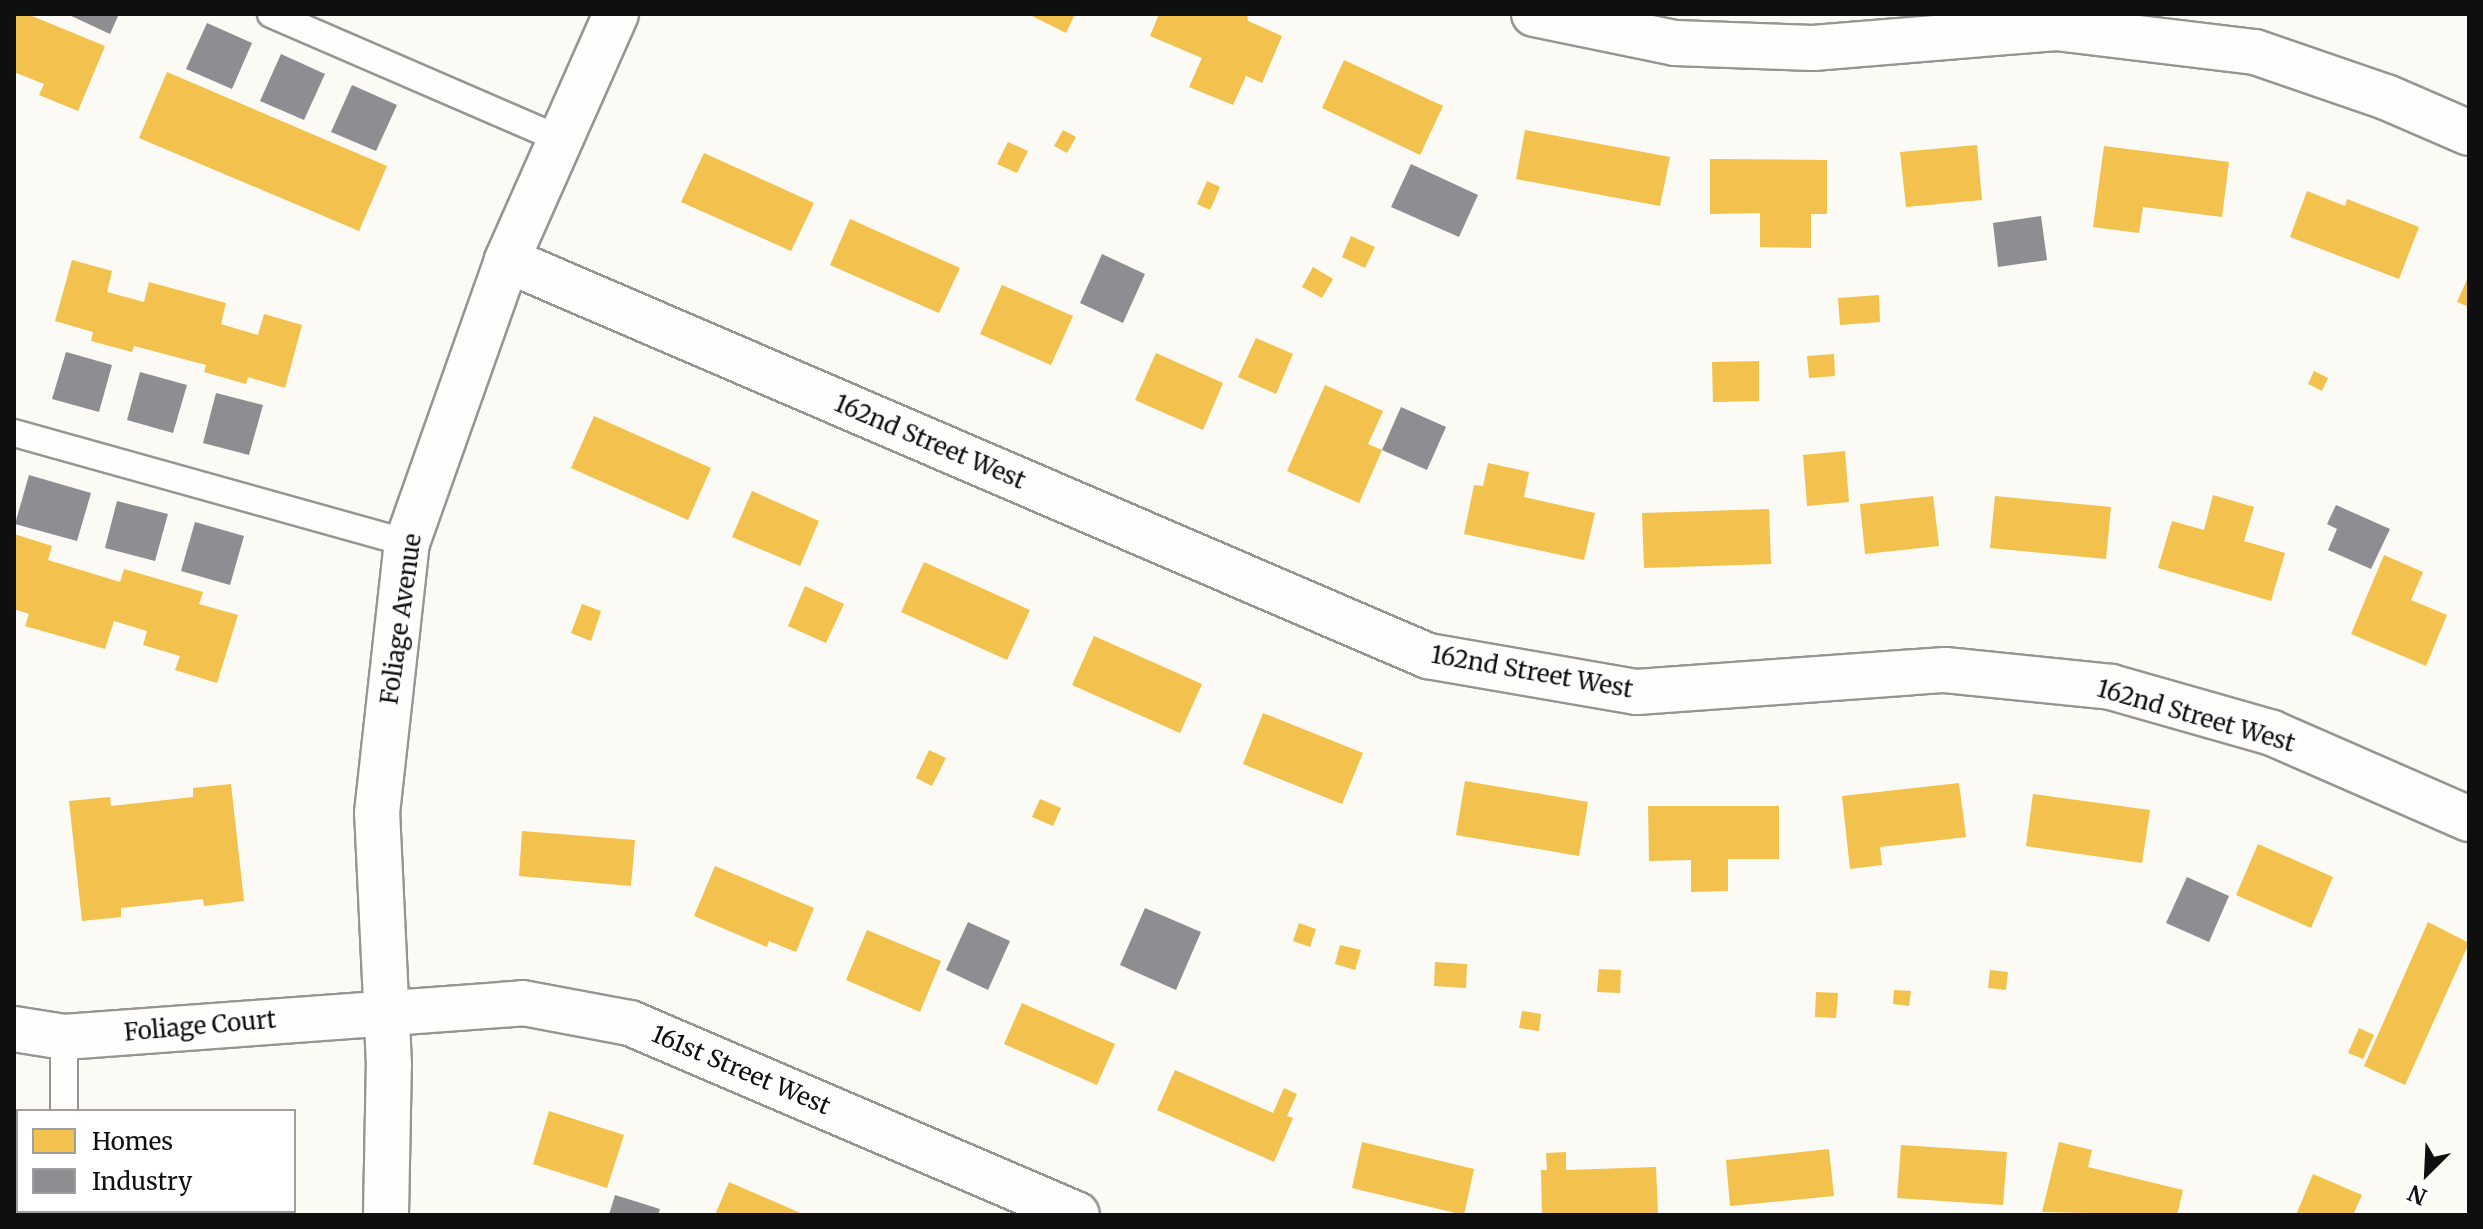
<!DOCTYPE html>
<style>
body{margin:0}
#map{position:relative;width:2483px;height:1229px;overflow:hidden;background:#fcfaf4;font-family:Merriweather,serif}
div>[style]{position:absolute}
.homes>*{inset:0;background:#f2c14e}
.industry>*{inset:0;background:#8d8d92}
.roads{filter:drop-shadow(2px 0 #969592) drop-shadow(-2px 0 #969592) drop-shadow(0 2px #969592) drop-shadow(0 -2px #969592)}
.service>*{height:26px;margin:-13px;padding:0 13px;transform-origin:13px;border-radius:13px;background:#fffefd}
.minor>*{height:44px;margin:-22px;padding:0 22px;transform-origin:22px;border-radius:22px;background:#fffefd}
span{translate:-50% -50%;white-space:nowrap;text-align:center;line-height:1.15;-webkit-text-stroke:8px #fff;paint-order:stroke}
.street-label{font-size:24px;color:#0f0f0f}
.frame{position:absolute;inset:0;border:16px solid #0f0f0f;pointer-events:none}
.legend{position:absolute;left:16px;top:1109px;width:280px;height:104px;box-sizing:border-box;background:#fff;border:2px solid #9f9f9f;margin:0;padding:10px 14px;list-style:none;font-size:24px;color:#0f0f0f}
.legend li{display:flex;align-items:center;gap:16px;height:40px}
.legend b{width:40px;border:2px solid #9f9f9f}
.north{position:absolute;left:2387px;top:1133px;width:80px;height:80px;-webkit-text-stroke:6px #fff;paint-order:stroke;rotate:204deg;font-size:22px;font-weight:700;line-height:32px;text-align:center;color:#0f0f0f}
.north::after{content:'';display:block;margin:auto;width:28px;height:36px;background:#0f0f0f;clip-path:polygon(50% 0,100% 100%,50% 72%,0 100%)}
</style>
<div id="map">
<div class="homes">
<div style="clip-path:polygon(14px 14px,27px 14px,105px 46px,78px 111px,39px 95px,44px 84px,14px 72px)"></div>
<div style="clip-path:polygon(1028px 14px,1075px 14px,1066px 33px)"></div>
<div style="clip-path:polygon(1159px 14px,1247px 14px,1248px 21px,1282px 36px,1262px 83px,1246px 76px,1233px 105px,1189px 87px,1202px 58px,1150px 36px)"></div>
<div style="clip-path:polygon(1344px 60px,1443px 106px,1420px 155px,1322px 108px)"></div>
<div style="clip-path:polygon(167px 72px,387px 166px,359px 231px,139px 138px)"></div>
<div style="clip-path:polygon(1063px 130px,1076px 137px,1067px 153px,1054px 146px)"></div>
<div style="clip-path:polygon(1525px 130px,1670px 157px,1660px 206px,1516px 179px)"></div>
<div style="clip-path:polygon(1008px 142px,1028px 151px,1017px 173px,997px 164px)"></div>
<div style="clip-path:polygon(1977px 145px,1982px 200px,1906px 207px,1900px 152px)"></div>
<div style="clip-path:polygon(2104px 146px,2229px 162px,2222px 217px,2143px 207px,2139px 233px,2093px 227px)"></div>
<div style="clip-path:polygon(704px 153px,814px 203px,791px 251px,681px 202px)"></div>
<div style="clip-path:polygon(1710px 159px,1827px 160px,1827px 214px,1811px 214px,1811px 248px,1760px 247px,1760px 213px,1710px 214px)"></div>
<div style="clip-path:polygon(1207px 181px,1220px 187px,1210px 210px,1197px 204px)"></div>
<div style="clip-path:polygon(2307px 191px,2345px 206px,2347px 199px,2419px 227px,2399px 279px,2290px 237px)"></div>
<div style="clip-path:polygon(850px 219px,960px 268px,939px 313px,830px 265px)"></div>
<div style="clip-path:polygon(1351px 236px,1375px 247px,1365px 268px,1342px 257px)"></div>
<div style="clip-path:polygon(72px 260px,112px 271px,107px 292px,144px 302px,149px 282px,226px 303px,221px 324px,258px 335px,264px 314px,302px 325px,285px 388px,248px 377px,246px 384px,204px 372px,206px 365px,134px 346px,132px 352px,91px 341px,93px 332px,55px 321px)"></div>
<div style="clip-path:polygon(1313px 267px,1333px 279px,1322px 298px,1302px 287px)"></div>
<div style="clip-path:polygon(2469px 275px,2469px 307px,2457px 302px)"></div>
<div style="clip-path:polygon(1002px 285px,1073px 316px,1051px 365px,980px 334px)"></div>
<div style="clip-path:polygon(1879px 295px,1880px 322px,1840px 325px,1838px 298px)"></div>
<div style="clip-path:polygon(1256px 338px,1293px 354px,1276px 394px,1238px 377px)"></div>
<div style="clip-path:polygon(1156px 353px,1223px 383px,1203px 430px,1135px 400px)"></div>
<div style="clip-path:polygon(1834px 354px,1835px 376px,1809px 378px,1807px 356px)"></div>
<div style="clip-path:polygon(1759px 361px,1759px 401px,1713px 402px,1712px 362px)"></div>
<div style="clip-path:polygon(2314px 371px,2328px 378px,2322px 391px,2308px 384px)"></div>
<div style="clip-path:polygon(1325px 385px,1383px 411px,1368px 444px,1382px 450px,1359px 503px,1287px 471px)"></div>
<div style="clip-path:polygon(594px 416px,711px 468px,688px 520px,571px 468px)"></div>
<div style="clip-path:polygon(1845px 451px,1849px 502px,1807px 506px,1803px 455px)"></div>
<div style="clip-path:polygon(1488px 463px,1529px 472px,1524px 497px,1595px 513px,1584px 560px,1464px 534px,1474px 485px,1483px 486px)"></div>
<div style="clip-path:polygon(752px 491px,819px 521px,800px 566px,732px 537px)"></div>
<div style="clip-path:polygon(2213px 495px,2254px 507px,2244px 541px,2285px 553px,2271px 601px,2158px 568px,2172px 521px,2204px 530px)"></div>
<div style="clip-path:polygon(1933px 496px,1939px 546px,1865px 554px,1860px 504px)"></div>
<div style="clip-path:polygon(1995px 496px,2111px 507px,2106px 559px,1990px 548px)"></div>
<div style="clip-path:polygon(1769px 509px,1771px 564px,1644px 568px,1642px 513px)"></div>
<div style="clip-path:polygon(14px 534px,52px 546px,48px 560px,120px 582px,124px 569px,203px 592px,199px 604px,238px 615px,217px 683px,175px 670px,180px 656px,143px 645px,147px 631px,114px 621px,105px 649px,25px 626px,29px 614px,14px 609px)"></div>
<div style="clip-path:polygon(2384px 555px,2423px 572px,2411px 600px,2447px 615px,2426px 666px,2351px 634px)"></div>
<div style="clip-path:polygon(924px 562px,1030px 610px,1007px 660px,901px 612px)"></div>
<div style="clip-path:polygon(805px 586px,844px 604px,826px 643px,788px 626px)"></div>
<div style="clip-path:polygon(582px 604px,601px 611px,591px 641px,571px 633px)"></div>
<div style="clip-path:polygon(1094px 636px,1202px 684px,1180px 733px,1072px 685px)"></div>
<div style="clip-path:polygon(1263px 713px,1363px 753px,1342px 804px,1243px 764px)"></div>
<div style="clip-path:polygon(929px 750px,946px 758px,932px 786px,916px 778px)"></div>
<div style="clip-path:polygon(1465px 781px,1588px 802px,1579px 856px,1456px 835px)"></div>
<div style="clip-path:polygon(1959px 783px,1966px 837px,1880px 847px,1882px 865px,1850px 869px,1842px 796px)"></div>
<div style="clip-path:polygon(231px 784px,244px 901px,204px 906px,203px 899px,121px 908px,121px 917px,82px 921px,69px 801px,110px 797px,111px 806px,193px 797px,193px 788px)"></div>
<div style="clip-path:polygon(2033px 794px,2150px 810px,2142px 863px,2026px 846px)"></div>
<div style="clip-path:polygon(1040px 799px,1061px 808px,1053px 826px,1032px 817px)"></div>
<div style="clip-path:polygon(1648px 806px,1779px 806px,1779px 859px,1728px 859px,1728px 891px,1691px 892px,1691px 860px,1649px 861px)"></div>
<div style="clip-path:polygon(522px 831px,635px 840px,631px 886px,519px 876px)"></div>
<div style="clip-path:polygon(2258px 844px,2333px 877px,2311px 928px,2236px 895px)"></div>
<div style="clip-path:polygon(715px 866px,814px 908px,796px 952px,769px 941px,767px 947px,694px 916px)"></div>
<div style="clip-path:polygon(2428px 922px,2469px 943px,2405px 1085px,2364px 1066px)"></div>
<div style="clip-path:polygon(1299px 923px,1316px 929px,1310px 947px,1293px 941px)"></div>
<div style="clip-path:polygon(867px 930px,941px 961px,920px 1012px,846px 980px)"></div>
<div style="clip-path:polygon(1340px 945px,1361px 950px,1355px 970px,1335px 964px)"></div>
<div style="clip-path:polygon(1435px 962px,1467px 964px,1466px 988px,1434px 986px)"></div>
<div style="clip-path:polygon(1599px 969px,1621px 970px,1620px 993px,1597px 992px)"></div>
<div style="clip-path:polygon(1990px 970px,2008px 972px,2006px 990px,1988px 988px)"></div>
<div style="clip-path:polygon(1894px 990px,1911px 991px,1909px 1006px,1893px 1004px)"></div>
<div style="clip-path:polygon(1816px 992px,1838px 993px,1836px 1018px,1815px 1017px)"></div>
<div style="clip-path:polygon(1022px 1003px,1115px 1044px,1097px 1085px,1004px 1044px)"></div>
<div style="clip-path:polygon(1522px 1011px,1541px 1014px,1539px 1031px,1519px 1028px)"></div>
<div style="clip-path:polygon(2359px 1028px,2374px 1035px,2363px 1059px,2348px 1053px)"></div>
<div style="clip-path:polygon(1175px 1070px,1273px 1113px,1284px 1088px,1297px 1094px,1287px 1116px,1293px 1118px,1274px 1162px,1157px 1110px)"></div>
<div style="clip-path:polygon(549px 1111px,624px 1135px,607px 1188px,533px 1164px)"></div>
<div style="clip-path:polygon(1362px 1142px,1474px 1169px,1464px 1215px,1352px 1188px)"></div>
<div style="clip-path:polygon(2059px 1142px,2092px 1150px,2088px 1167px,2183px 1190px,2177px 1215px,2042px 1212px)"></div>
<div style="clip-path:polygon(1901px 1145px,2007px 1152px,2003px 1205px,1897px 1198px)"></div>
<div style="clip-path:polygon(1829px 1149px,1834px 1196px,1730px 1206px,1726px 1160px)"></div>
<div style="clip-path:polygon(1566px 1152px,1566px 1170px,1656px 1167px,1658px 1215px,1542px 1215px,1541px 1170px,1547px 1170px,1546px 1153px)"></div>
<div style="clip-path:polygon(2313px 1174px,2362px 1195px,2353px 1215px,2296px 1215px)"></div>
<div style="clip-path:polygon(729px 1182px,805px 1215px,715px 1215px)"></div>
<div style="clip-path:polygon(130px 1211px,228px 1211px,228px 1215px,130px 1215px)"></div>
</div>
<div class="industry">
<div style="clip-path:polygon(67px 14px,119px 14px,110px 34px)"></div>
<div style="clip-path:polygon(207px 23px,252px 43px,232px 89px,186px 69px)"></div>
<div style="clip-path:polygon(281px 54px,325px 74px,304px 120px,260px 101px)"></div>
<div style="clip-path:polygon(352px 85px,397px 105px,376px 151px,331px 132px)"></div>
<div style="clip-path:polygon(1411px 164px,1478px 195px,1459px 237px,1391px 207px)"></div>
<div style="clip-path:polygon(2041px 216px,2047px 260px,1998px 267px,1993px 223px)"></div>
<div style="clip-path:polygon(1102px 254px,1145px 274px,1123px 323px,1080px 303px)"></div>
<div style="clip-path:polygon(66px 352px,112px 365px,99px 412px,52px 399px)"></div>
<div style="clip-path:polygon(140px 372px,187px 385px,173px 433px,127px 420px)"></div>
<div style="clip-path:polygon(216px 393px,263px 405px,249px 455px,203px 443px)"></div>
<div style="clip-path:polygon(1401px 407px,1446px 427px,1427px 470px,1382px 450px)"></div>
<div style="clip-path:polygon(29px 475px,91px 493px,77px 541px,15px 524px)"></div>
<div style="clip-path:polygon(117px 501px,168px 514px,155px 561px,105px 548px)"></div>
<div style="clip-path:polygon(2336px 505px,2390px 529px,2371px 569px,2328px 550px,2337px 529px,2327px 524px)"></div>
<div style="clip-path:polygon(195px 522px,244px 536px,230px 585px,181px 571px)"></div>
<div style="clip-path:polygon(2187px 877px,2229px 896px,2209px 942px,2166px 923px)"></div>
<div style="clip-path:polygon(1145px 908px,1201px 932px,1176px 990px,1120px 965px)"></div>
<div style="clip-path:polygon(968px 922px,1010px 941px,988px 990px,946px 970px)"></div>
<div style="clip-path:polygon(615px 1195px,660px 1209px,658px 1215px,609px 1215px)"></div>
</div>
<div class="roads">
<div class="service">
<div style="left:271px;top:14px;width:317px;rotate:23.4deg"></div>
<div style="left:14px;top:433px;width:408px;rotate:15.6deg"></div>
<div style="left:64px;top:1111px;width:74px;rotate:-90deg"></div>
<div style="left:64px;top:1215px;width:4px;rotate:-90deg"></div>
</div>
<div class="minor">
<div style="left:1534px;top:14px;width:144px;rotate:11.6deg"></div>
<div style="left:1675px;top:43px;width:138px;rotate:2.1deg"></div>
<div style="left:1813px;top:48px;width:244px;rotate:-4.7deg"></div>
<div style="left:2056px;top:28px;width:200px;rotate:6.9deg"></div>
<div style="left:2255px;top:52px;width:139px;rotate:19deg"></div>
<div style="left:2386px;top:97px;width:90px;rotate:23.4deg"></div>
<div style="left:507px;top:260px;width:1003px;rotate:23.27deg"></div>
<div style="left:1428px;top:656px;width:212px;rotate:9.8deg"></div>
<div style="left:1637px;top:692px;width:309px;rotate:-4.1deg"></div>
<div style="left:1945px;top:670px;width:167px;rotate:5.8deg"></div>
<div style="left:2111px;top:687px;width:167px;rotate:15.9deg"></div>
<div style="left:2272px;top:733px;width:215px;rotate:23.6deg"></div>
<div style="left:14px;top:1029px;width:51px;rotate:9.1deg"></div>
<div style="left:64px;top:1037px;width:460px;rotate:-4.2deg"></div>
<div style="left:523px;top:1003px;width:109px;rotate:10.6deg"></div>
<div style="left:630px;top:1023px;width:486px;rotate:23.2deg"></div>
<div style="left:386px;top:1215px;width:150px;rotate:-88.9deg"></div>
<div style="left:389px;top:1065px;width:252px;rotate:-92.7deg"></div>
<div style="left:377px;top:813px;width:272px;rotate:-83.7deg"></div>
<div style="left:407px;top:543px;width:300px;rotate:-70.5deg"></div>
<div style="left:507px;top:260px;width:269px;rotate:-66.1deg"></div>
</div>
</div>
<div class="street-label">
<span style="left:930px;top:442px;rotate:23deg">162nd Street West</span>
<span style="left:401px;top:619px;rotate:-82deg">Foliage Avenue</span>
<span style="left:1532px;top:672px;rotate:10deg">162nd Street West</span>
<span style="left:2196px;top:716px;rotate:16deg">162nd Street West</span>
<span style="left:200px;top:1026px;rotate:-5deg">Foliage Court</span>
<span style="left:741px;top:1070px;rotate:23deg">161st Street West</span>
</div>
<div class="frame"></div>
<ul class="legend">
<li><b style="height:22px;background:#f2c14e"></b>Homes</li>
<li><b style="height:22px;background:#8d8d92"></b>Industry</li>
</ul>
<div class="north">N</div>
</div>
